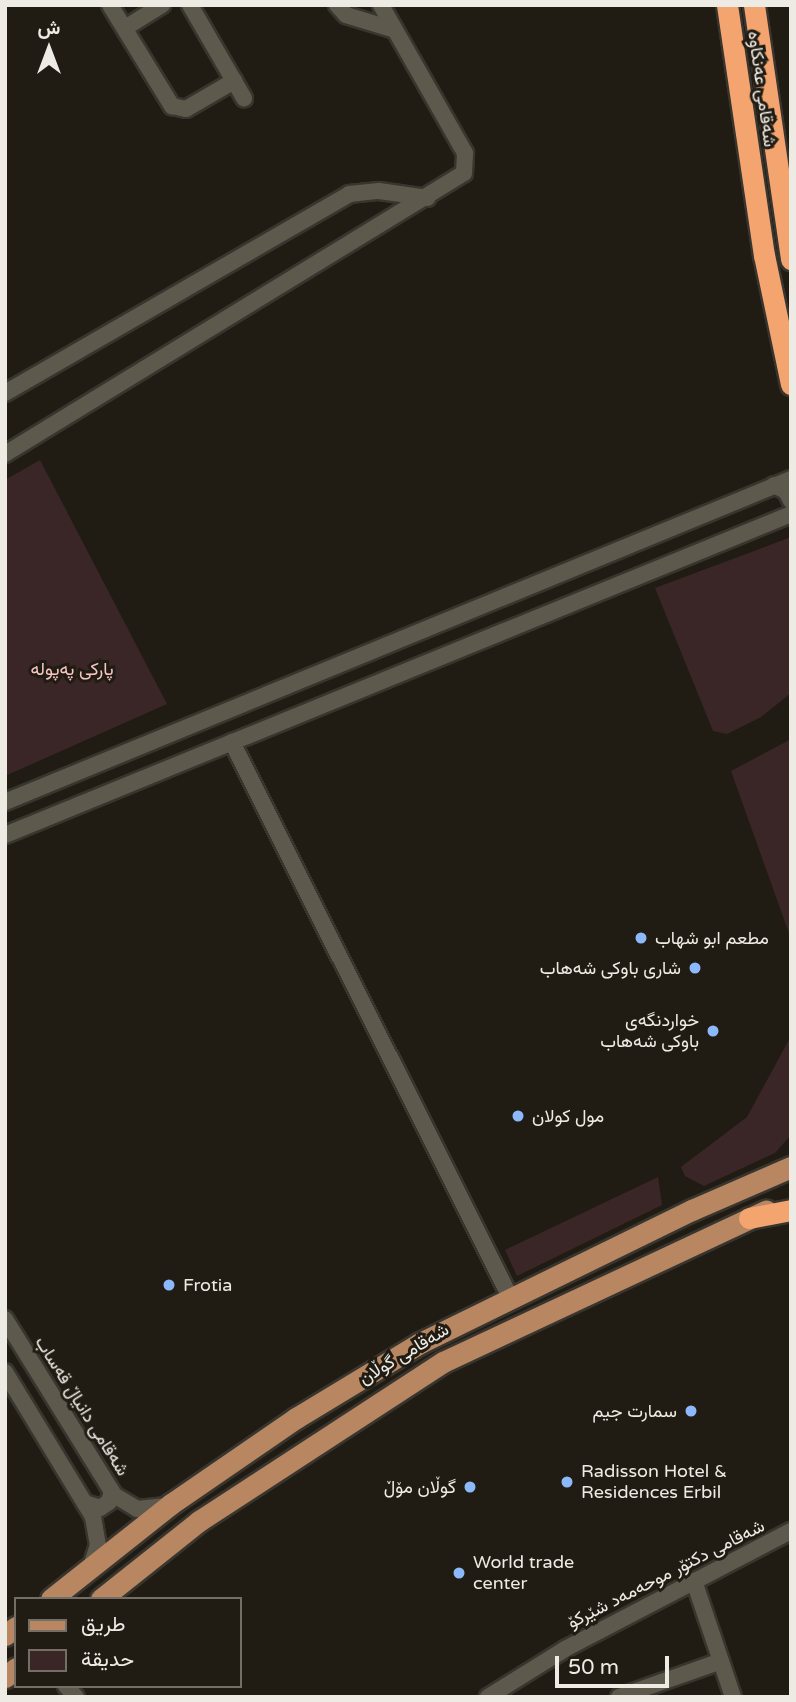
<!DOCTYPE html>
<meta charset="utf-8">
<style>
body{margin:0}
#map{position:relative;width:796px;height:1702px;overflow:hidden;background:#211c13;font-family:"Varela Round",Vazirmatn,sans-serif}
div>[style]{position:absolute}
.green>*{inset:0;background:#3a2626}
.roads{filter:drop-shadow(2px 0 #38352f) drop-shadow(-2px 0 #38352f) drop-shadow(0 2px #38352f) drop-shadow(0 -2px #38352f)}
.minor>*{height:16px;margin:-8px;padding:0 8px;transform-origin:8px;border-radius:8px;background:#5e594d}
.major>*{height:21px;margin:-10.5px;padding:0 10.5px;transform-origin:10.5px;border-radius:10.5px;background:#b88661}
.highway>*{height:21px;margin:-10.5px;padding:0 10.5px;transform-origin:10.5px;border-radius:10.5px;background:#f4a46f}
.dots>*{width:19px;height:19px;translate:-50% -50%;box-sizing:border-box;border:4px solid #211c13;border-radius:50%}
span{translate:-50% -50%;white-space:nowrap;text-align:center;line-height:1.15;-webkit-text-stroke:6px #211c13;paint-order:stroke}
.street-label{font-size:18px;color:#eeebe4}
.park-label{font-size:18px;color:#f8c5c4}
.poi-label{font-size:18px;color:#eeebe4}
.left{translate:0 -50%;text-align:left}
.right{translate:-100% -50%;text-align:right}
.frame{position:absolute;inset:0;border:7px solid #eeebe4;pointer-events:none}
.legend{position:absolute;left:14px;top:1597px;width:228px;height:91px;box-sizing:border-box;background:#211c13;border:2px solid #736f67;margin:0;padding:9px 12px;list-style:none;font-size:21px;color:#eeebe4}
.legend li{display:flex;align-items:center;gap:14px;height:35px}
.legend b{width:35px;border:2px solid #736f67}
.north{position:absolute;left:14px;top:14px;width:70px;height:70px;-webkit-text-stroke:5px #211c13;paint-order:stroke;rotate:0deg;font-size:19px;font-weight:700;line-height:28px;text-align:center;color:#eeebe4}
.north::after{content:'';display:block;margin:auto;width:24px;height:32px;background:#eeebe4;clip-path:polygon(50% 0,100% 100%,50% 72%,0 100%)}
.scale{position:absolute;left:555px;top:1656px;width:114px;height:32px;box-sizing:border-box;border:4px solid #eeebe4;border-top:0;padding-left:9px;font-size:21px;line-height:24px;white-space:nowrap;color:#eeebe4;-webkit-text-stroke:5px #211c13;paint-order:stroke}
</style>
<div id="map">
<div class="green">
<div style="clip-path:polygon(40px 460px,167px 704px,5px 776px,5px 480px)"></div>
<div style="clip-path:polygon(791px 537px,791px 693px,761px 717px,727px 734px,713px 731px,655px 588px)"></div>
<div style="clip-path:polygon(791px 739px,791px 939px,731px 771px)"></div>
<div style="clip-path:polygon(791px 1036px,791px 1135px,775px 1153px,704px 1186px,685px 1176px,681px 1167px,747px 1117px)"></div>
<div style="clip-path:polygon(658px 1177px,662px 1205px,517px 1276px,505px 1250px)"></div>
</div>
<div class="roads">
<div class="minor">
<div style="left:110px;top:5px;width:119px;rotate:58.5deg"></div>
<div style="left:172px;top:106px;width:14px;rotate:12deg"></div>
<div style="left:186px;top:109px;width:56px;rotate:-30.3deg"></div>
<div style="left:190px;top:5px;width:108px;rotate:59.9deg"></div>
<div style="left:337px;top:5px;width:13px;rotate:48deg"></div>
<div style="left:346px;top:15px;width:51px;rotate:17deg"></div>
<div style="left:125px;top:28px;width:44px;rotate:-31.9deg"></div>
<div style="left:5px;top:393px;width:397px;rotate:-30deg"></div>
<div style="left:349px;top:194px;width:30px;rotate:-6deg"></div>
<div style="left:379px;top:191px;width:49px;rotate:8.1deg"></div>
<div style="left:5px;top:454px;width:538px;rotate:-31.47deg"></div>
<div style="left:464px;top:173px;width:20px;rotate:-87deg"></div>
<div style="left:465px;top:153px;width:170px;rotate:-119.6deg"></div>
<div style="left:774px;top:485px;width:13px;rotate:27deg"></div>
<div style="left:786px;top:491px;width:11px;rotate:63deg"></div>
<div style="left:232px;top:742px;width:623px;rotate:63.39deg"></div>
<div style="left:5px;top:802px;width:850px;rotate:-22.34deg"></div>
<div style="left:5px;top:835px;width:849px;rotate:-22.21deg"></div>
<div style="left:5px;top:1319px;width:207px;rotate:58.2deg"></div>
<div style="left:114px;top:1495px;width:27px;rotate:31deg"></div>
<div style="left:137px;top:1509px;width:29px;rotate:-6deg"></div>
<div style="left:5px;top:1372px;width:170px;rotate:58.7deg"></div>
<div style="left:93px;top:1517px;width:28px;rotate:80deg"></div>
<div style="left:98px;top:1545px;width:23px;rotate:108deg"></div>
<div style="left:85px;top:1503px;width:16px;rotate:18deg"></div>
<div style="left:100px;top:1508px;width:11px;rotate:-34deg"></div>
<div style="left:109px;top:1502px;width:11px;rotate:-75deg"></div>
<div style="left:694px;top:1581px;width:122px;rotate:71.4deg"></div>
<div style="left:66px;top:1686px;width:15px;rotate:48deg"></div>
<div style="left:488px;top:1697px;width:91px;rotate:-31.9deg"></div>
<div style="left:565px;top:1649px;width:255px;rotate:-27.6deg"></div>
<div style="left:619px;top:1697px;width:108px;rotate:-19.4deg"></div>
</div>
<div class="major">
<div style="left:51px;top:1599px;width:153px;rotate:-38.4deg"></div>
<div style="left:171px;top:1504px;width:152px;rotate:-34.5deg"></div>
<div style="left:296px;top:1418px;width:145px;rotate:-31.2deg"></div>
<div style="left:420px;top:1343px;width:303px;rotate:-26.1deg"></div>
<div style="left:692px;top:1210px;width:108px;rotate:-23.5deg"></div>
<div style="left:101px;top:1599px;width:125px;rotate:-38.5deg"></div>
<div style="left:199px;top:1521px;width:291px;rotate:-33.1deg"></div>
<div style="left:443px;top:1362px;width:357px;rotate:-25.1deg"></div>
<div style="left:5px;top:1635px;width:14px;rotate:-36deg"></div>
<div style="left:5px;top:1677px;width:14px;rotate:-39deg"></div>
</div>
<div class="highway">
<div style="left:727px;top:5px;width:253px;rotate:81.6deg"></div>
<div style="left:764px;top:255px;width:132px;rotate:78.2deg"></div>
<div style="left:754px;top:5px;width:257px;rotate:81.7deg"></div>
<div style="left:749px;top:1218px;width:43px;rotate:-10.8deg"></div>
</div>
</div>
<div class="dots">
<div style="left:641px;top:938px;background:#8cb9fc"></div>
<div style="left:695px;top:968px;background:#8cb9fc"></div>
<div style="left:713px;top:1031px;background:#8cb9fc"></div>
<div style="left:518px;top:1116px;background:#8cb9fc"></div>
<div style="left:169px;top:1285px;background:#8cb9fc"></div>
<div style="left:691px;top:1411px;background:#8cb9fc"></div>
<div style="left:567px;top:1482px;background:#8cb9fc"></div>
<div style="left:470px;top:1487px;background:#8cb9fc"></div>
<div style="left:459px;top:1573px;background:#8cb9fc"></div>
</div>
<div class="street-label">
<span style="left:762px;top:89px;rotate:82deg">شەقامی عەنکاوە</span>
<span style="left:404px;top:1354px;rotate:-31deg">شەقامی گوڵان</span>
<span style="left:82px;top:1406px;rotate:58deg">شەقامی دانیاڵ قەساب</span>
<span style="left:666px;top:1574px;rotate:-27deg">شەقامی دکتۆر موحەمەد شێرکۆ</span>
</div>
<div class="park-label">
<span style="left:72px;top:669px">پارکی پەپولە</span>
</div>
<div class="poi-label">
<span class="left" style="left:655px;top:938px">مطعم ابو شهاب</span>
<span class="right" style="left:681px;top:968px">شاری باوکی شەھاب</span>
<span class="right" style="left:699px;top:1031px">خواردنگەی<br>باوکی شەھاب</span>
<span class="left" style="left:532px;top:1116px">مول كولان</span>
<span class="left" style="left:183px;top:1285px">Frotia</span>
<span class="right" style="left:677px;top:1411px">سمارت جیم</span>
<span class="left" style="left:581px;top:1482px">Radisson Hotel &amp;<br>Residences Erbil</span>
<span class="right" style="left:456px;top:1487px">گوڵان مۆڵ</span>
<span class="left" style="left:473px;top:1573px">World trade<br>center</span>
</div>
<div class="frame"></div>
<ul class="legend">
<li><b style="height:9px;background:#b88661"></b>طريق</li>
<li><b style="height:19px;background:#3a2626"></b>حديقة</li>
</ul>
<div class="north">ش</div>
<div class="scale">50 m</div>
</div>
